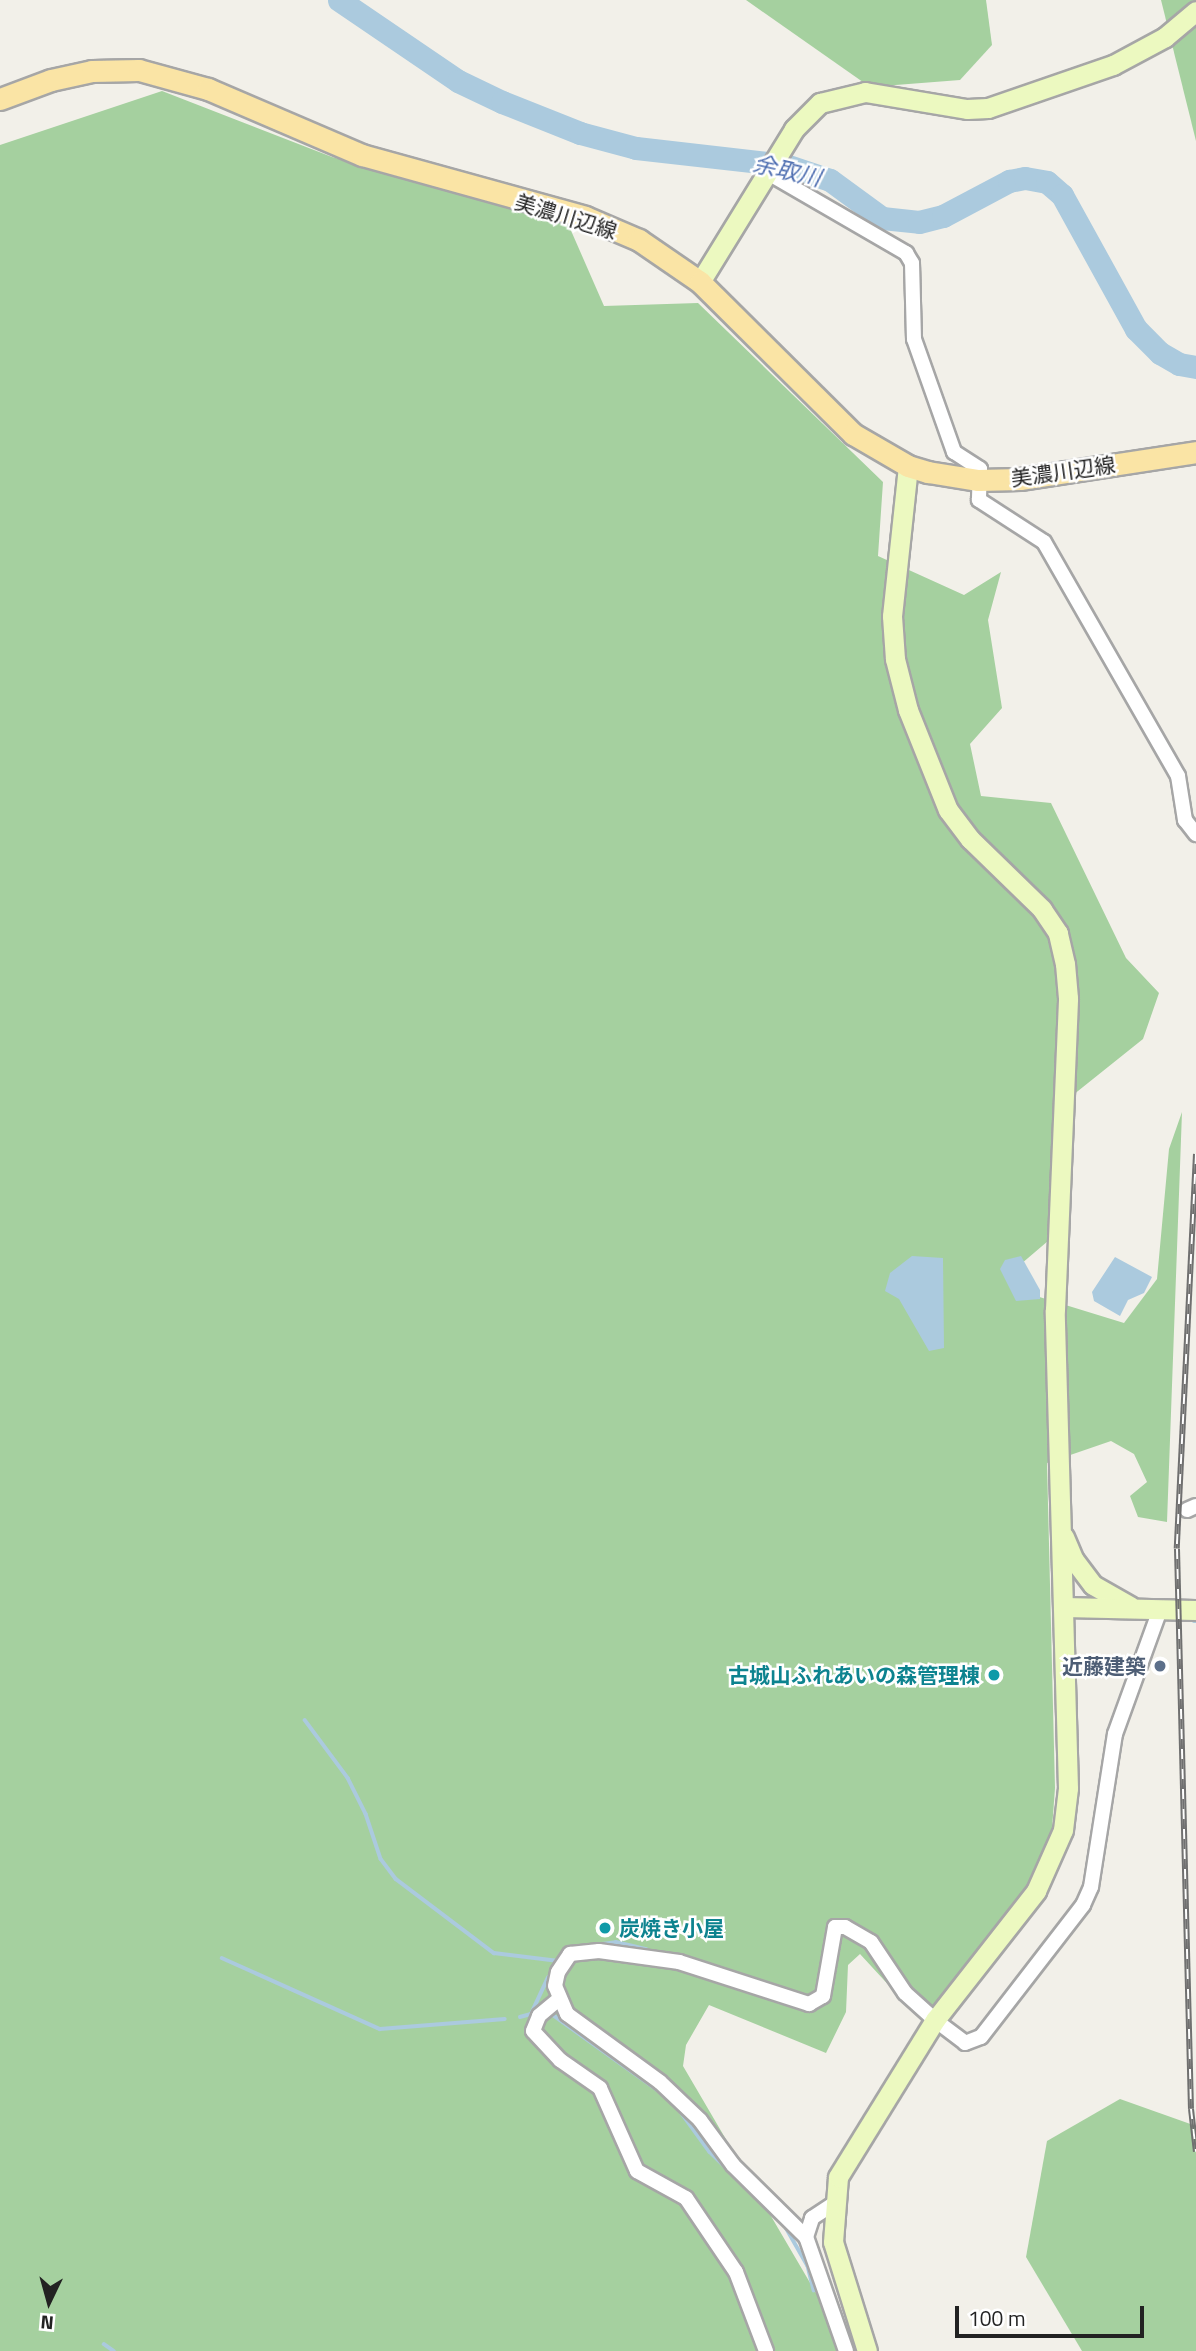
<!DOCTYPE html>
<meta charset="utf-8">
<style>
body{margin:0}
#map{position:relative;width:1196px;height:2351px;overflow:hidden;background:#f2f0e9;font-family:"Titillium Web","Noto Sans JP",sans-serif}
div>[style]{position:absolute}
.forest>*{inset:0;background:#a5d09f}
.water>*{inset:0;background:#abcade}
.stream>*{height:3.5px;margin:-1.75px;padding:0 1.75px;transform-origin:1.75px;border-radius:1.75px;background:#abcade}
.river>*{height:23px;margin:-11.5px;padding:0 11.5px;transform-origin:11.5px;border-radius:11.5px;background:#abcade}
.roads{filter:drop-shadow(2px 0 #a6a6a6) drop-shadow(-2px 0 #a6a6a6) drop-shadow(0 2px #a6a6a6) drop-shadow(0 -2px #a6a6a6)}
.street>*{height:14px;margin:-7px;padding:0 7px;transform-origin:7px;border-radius:7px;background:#fff}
.secondary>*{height:19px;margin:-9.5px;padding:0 9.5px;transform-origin:9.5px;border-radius:9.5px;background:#ecf9c0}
.primary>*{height:21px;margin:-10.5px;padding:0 10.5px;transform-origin:10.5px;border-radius:10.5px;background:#fae4a5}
.rail>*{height:6px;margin-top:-3px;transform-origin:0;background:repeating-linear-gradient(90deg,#fff 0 10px,#707070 0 20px);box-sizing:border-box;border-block:2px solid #707070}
.dots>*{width:19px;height:19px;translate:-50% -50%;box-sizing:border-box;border:4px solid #fff;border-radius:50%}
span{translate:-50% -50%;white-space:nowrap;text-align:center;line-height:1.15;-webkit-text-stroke:5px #fff;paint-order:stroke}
.street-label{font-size:21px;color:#222}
.service-label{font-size:21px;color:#4e5e75;font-weight:700}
.right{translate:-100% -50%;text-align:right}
.culture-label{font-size:21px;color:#0d838f;font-weight:700}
.left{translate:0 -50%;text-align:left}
.water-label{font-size:23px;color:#4f6fb1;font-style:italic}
.north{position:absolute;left:14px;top:2267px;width:70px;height:70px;-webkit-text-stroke:5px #fff;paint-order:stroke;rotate:185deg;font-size:19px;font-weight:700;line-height:28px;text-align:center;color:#222}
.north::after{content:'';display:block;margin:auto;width:24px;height:32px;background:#222;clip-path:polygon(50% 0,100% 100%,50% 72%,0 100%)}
.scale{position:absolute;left:955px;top:2306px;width:189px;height:32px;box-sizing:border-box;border:4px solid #222;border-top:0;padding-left:9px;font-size:21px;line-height:24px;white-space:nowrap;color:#222;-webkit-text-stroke:5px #fff;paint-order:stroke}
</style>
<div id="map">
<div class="forest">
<div style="clip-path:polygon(746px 0,986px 0,992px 45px,960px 80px,870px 87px)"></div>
<div style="clip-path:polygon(1161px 0,1196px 0,1196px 141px)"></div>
<div style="clip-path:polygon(162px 91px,332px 157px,569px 226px,604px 306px,698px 303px,883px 482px,878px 556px,964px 595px,1001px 572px,988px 620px,1002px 708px,970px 744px,981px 796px,1051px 803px,1126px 958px,1159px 993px,1143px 1039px,1053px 1111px,1048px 1241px,1014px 1270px,1020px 1291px,1124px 1323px,1157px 1279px,1169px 1149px,1182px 1112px,1167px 1522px,1138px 1517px,1130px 1496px,1147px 1482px,1134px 1454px,1111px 1441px,1047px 1463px,1055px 1788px,1052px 1829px,1040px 1869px,929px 2029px,860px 1954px,848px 1965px,846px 2012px,826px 2053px,709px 2005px,686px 2045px,683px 2066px,850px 2351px,0 2351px,0 145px)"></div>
<div style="clip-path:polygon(1120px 2099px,1196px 2126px,1196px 2351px,1082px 2351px,1026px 2257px,1047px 2141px)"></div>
</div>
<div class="water">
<div style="clip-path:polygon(912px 1256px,943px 1258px,944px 1348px,929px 1351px,899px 1299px,885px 1291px,890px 1273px)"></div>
<div style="clip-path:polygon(1021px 1256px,1040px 1290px,1040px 1299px,1016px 1301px,1000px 1269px,1005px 1260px)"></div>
<div style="clip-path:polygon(1115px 1257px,1152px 1277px,1144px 1293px,1128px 1300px,1120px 1316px,1094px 1301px,1092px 1292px)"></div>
</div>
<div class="stream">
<div style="left:1194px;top:1621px;width:2px"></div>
<div style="left:305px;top:1720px;width:72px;rotate:53.4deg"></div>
<div style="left:348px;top:1778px;width:40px;rotate:63.4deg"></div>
<div style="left:366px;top:1814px;width:47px;rotate:71.6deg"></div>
<div style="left:381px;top:1859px;width:25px;rotate:53deg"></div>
<div style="left:396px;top:1879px;width:123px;rotate:37.1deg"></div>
<div style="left:494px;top:1953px;width:65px;rotate:7deg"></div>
<div style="left:578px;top:1947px;width:38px;rotate:-7deg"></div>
<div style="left:616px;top:1942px;width:31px;rotate:13deg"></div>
<div style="left:222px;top:1958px;width:173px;rotate:24.2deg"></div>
<div style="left:380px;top:2029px;width:125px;rotate:-4.6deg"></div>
<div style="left:553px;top:2015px;width:134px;rotate:35.6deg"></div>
<div style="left:520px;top:2017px;width:11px;rotate:-15deg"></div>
<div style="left:531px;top:2014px;width:40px;rotate:-65deg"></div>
<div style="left:678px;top:2108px;width:54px;rotate:54deg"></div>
<div style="left:710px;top:2152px;width:53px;rotate:44.2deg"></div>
<div style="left:784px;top:2224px;width:48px;rotate:60.3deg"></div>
<div style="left:808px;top:2266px;width:25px;rotate:76deg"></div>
<div style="left:104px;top:2344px;width:12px;rotate:35deg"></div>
</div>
<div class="river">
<div style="left:339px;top:0;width:144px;rotate:34.2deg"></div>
<div style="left:458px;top:81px;width:49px;rotate:25.5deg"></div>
<div style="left:502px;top:102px;width:84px;rotate:21.7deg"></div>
<div style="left:580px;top:133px;width:58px;rotate:15deg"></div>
<div style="left:636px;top:148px;width:150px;rotate:6.5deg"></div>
<div style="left:785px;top:165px;width:47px;rotate:18.4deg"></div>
<div style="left:830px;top:180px;width:64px;rotate:36.2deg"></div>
<div style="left:882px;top:218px;width:37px;rotate:6deg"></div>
<div style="left:919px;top:222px;width:25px;rotate:-14deg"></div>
<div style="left:943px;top:216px;width:75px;rotate:-27.9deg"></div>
<div style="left:1009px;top:181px;width:16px;rotate:-11deg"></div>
<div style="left:1025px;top:178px;width:22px;rotate:10deg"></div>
<div style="left:1047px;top:182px;width:20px;rotate:41deg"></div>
<div style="left:1062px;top:195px;width:153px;rotate:61.1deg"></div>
<div style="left:1136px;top:329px;width:34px;rotate:45deg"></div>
<div style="left:1160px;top:353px;width:22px;rotate:30deg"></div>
<div style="left:1179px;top:364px;width:17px;rotate:10deg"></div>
</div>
<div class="roads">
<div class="street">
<div style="left:768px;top:173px;width:160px;rotate:30.1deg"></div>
<div style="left:906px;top:253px;width:12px;rotate:59deg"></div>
<div style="left:912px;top:263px;width:76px;rotate:88.5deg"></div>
<div style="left:914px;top:339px;width:120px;rotate:70.5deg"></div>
<div style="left:954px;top:452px;width:31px;rotate:33deg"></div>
<div style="left:980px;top:469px;width:31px;rotate:92deg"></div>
<div style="left:979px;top:500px;width:77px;rotate:32.9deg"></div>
<div style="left:1044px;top:542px;width:270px;rotate:60.2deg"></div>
<div style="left:1178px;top:776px;width:45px;rotate:81deg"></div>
<div style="left:1185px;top:820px;width:18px;rotate:52deg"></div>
<div style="left:1187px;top:1510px;width:10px;rotate:-24deg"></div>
<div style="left:559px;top:1999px;width:26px;rotate:140deg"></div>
<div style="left:539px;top:2016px;width:16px;rotate:112deg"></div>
<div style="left:533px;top:2031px;width:40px;rotate:47deg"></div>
<div style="left:560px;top:2060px;width:49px;rotate:35deg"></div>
<div style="left:600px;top:2088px;width:91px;rotate:66deg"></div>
<div style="left:637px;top:2171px;width:56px;rotate:28.9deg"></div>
<div style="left:686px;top:2198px;width:89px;rotate:56deg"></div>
<div style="left:736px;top:2272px;width:85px;rotate:69.2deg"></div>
<div style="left:806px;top:2237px;width:20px;rotate:-72deg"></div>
<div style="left:812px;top:2218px;width:24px;rotate:-33deg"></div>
<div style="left:846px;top:2351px;width:121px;rotate:-109.3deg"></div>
<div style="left:806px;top:2237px;width:103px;rotate:-135.4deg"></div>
<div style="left:733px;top:2165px;width:56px;rotate:-126.3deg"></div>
<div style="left:700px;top:2120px;width:55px;rotate:-136.5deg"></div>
<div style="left:660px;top:2082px;width:115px;rotate:-143.8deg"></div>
<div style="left:567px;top:2014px;width:30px;rotate:-113deg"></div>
<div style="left:555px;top:1986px;width:14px;rotate:-78deg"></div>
<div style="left:558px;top:1972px;width:22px;rotate:-56deg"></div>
<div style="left:570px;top:1954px;width:29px;rotate:-6deg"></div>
<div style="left:599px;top:1951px;width:81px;rotate:7.8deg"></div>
<div style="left:679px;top:1962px;width:137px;rotate:17.9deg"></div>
<div style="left:809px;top:2004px;width:16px;rotate:-30deg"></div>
<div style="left:823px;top:1996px;width:70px;rotate:-80.1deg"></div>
<div style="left:835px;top:1927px;width:10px"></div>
<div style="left:845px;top:1927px;width:30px;rotate:30deg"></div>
<div style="left:871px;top:1942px;width:61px;rotate:56.3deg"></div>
<div style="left:905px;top:1993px;width:40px;rotate:42deg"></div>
<div style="left:935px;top:2020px;width:38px;rotate:37deg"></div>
<div style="left:965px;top:2043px;width:17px;rotate:-21deg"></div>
<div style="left:981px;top:2037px;width:167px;rotate:-52.3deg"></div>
<div style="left:1083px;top:1905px;width:20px;rotate:-66deg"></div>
<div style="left:1091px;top:1887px;width:155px;rotate:-81.1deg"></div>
<div style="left:1115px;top:1734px;width:132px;rotate:-70.1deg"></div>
</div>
<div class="secondary">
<div style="left:700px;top:282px;width:180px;rotate:-58.4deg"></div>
<div style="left:794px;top:129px;width:37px;rotate:-45deg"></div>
<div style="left:820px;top:103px;width:46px;rotate:-13.7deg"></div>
<div style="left:865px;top:92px;width:103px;rotate:9.5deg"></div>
<div style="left:967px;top:109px;width:21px;rotate:-3deg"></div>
<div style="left:988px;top:108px;width:132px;rotate:-19deg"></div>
<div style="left:1113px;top:65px;width:59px;rotate:-28.3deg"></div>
<div style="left:1165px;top:37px;width:40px;rotate:-40deg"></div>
<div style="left:1064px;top:1537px;width:25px;rotate:67deg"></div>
<div style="left:1074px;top:1560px;width:31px;rotate:53deg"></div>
<div style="left:1093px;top:1585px;width:43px;rotate:29.6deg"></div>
<div style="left:1063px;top:1607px;width:133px;rotate:1.3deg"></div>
<div style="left:867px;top:2351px;width:114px;rotate:-107.3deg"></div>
<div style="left:833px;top:2242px;width:65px;rotate:-85.6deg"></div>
<div style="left:838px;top:2177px;width:185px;rotate:-58.3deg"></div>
<div style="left:935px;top:2020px;width:164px;rotate:-51.9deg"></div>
<div style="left:1036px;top:1891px;width:67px;rotate:-66.1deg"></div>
<div style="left:1063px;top:1830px;width:42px;rotate:-83.2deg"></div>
<div style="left:1068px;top:1788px;width:478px;rotate:-91.6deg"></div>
<div style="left:1055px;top:1310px;width:312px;rotate:-87.6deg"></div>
<div style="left:1068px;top:998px;width:34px;rotate:-95deg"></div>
<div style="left:1065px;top:964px;width:32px;rotate:-103deg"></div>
<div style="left:1058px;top:933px;width:29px;rotate:-124deg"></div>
<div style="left:1042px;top:909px;width:100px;rotate:-135.8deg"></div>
<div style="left:970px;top:839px;width:36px;rotate:-127deg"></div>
<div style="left:948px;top:810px;width:108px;rotate:-111.8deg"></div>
<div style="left:908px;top:710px;width:53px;rotate:-104.3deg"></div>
<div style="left:895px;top:659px;width:43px;rotate:-94deg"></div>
<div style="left:892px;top:616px;width:151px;rotate:-83.9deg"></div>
</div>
<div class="primary">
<div style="left:0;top:99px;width:54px;rotate:-20.4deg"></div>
<div style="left:51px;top:80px;width:42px;rotate:-12.4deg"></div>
<div style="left:92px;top:71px;width:47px;rotate:-1.2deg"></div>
<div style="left:139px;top:70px;width:72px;rotate:15.4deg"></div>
<div style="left:208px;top:89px;width:168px;rotate:23.2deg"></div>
<div style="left:362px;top:155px;width:231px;rotate:15.5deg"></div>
<div style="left:585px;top:217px;width:59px;rotate:23.1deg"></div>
<div style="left:639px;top:240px;width:74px;rotate:34.5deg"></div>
<div style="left:700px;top:282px;width:216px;rotate:44.8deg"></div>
<div style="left:853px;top:434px;width:64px;rotate:30.2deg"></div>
<div style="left:908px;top:466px;width:21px;rotate:17deg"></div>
<div style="left:928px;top:472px;width:51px;rotate:9.1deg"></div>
<div style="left:978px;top:480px;width:42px;rotate:-1.4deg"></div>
<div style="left:1020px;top:479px;width:178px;rotate:-8.7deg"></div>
</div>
</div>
<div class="rail">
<div style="left:1196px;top:1154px;width:395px;rotate:92.8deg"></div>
<div style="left:1177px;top:1549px;width:560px;rotate:88.57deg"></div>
<div style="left:1191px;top:2109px;width:43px;rotate:83.4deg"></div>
</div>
<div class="dots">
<div style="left:1160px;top:1666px;background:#5c6f8a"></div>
<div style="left:994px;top:1675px;background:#0f9aa8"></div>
<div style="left:605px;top:1928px;background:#0f9aa8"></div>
</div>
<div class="street-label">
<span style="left:566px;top:216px;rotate:17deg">美濃川辺線</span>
<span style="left:1063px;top:471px;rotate:-8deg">美濃川辺線</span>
</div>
<div class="service-label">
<span class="right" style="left:1146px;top:1666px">近藤建築</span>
</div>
<div class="culture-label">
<span class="right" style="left:980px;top:1675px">古城山ふれあいの森管理棟</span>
<span class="left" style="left:619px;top:1928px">炭焼き小屋</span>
</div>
<div class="water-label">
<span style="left:787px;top:171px;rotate:13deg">余取川</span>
</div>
<div class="north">N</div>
<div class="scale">100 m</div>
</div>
